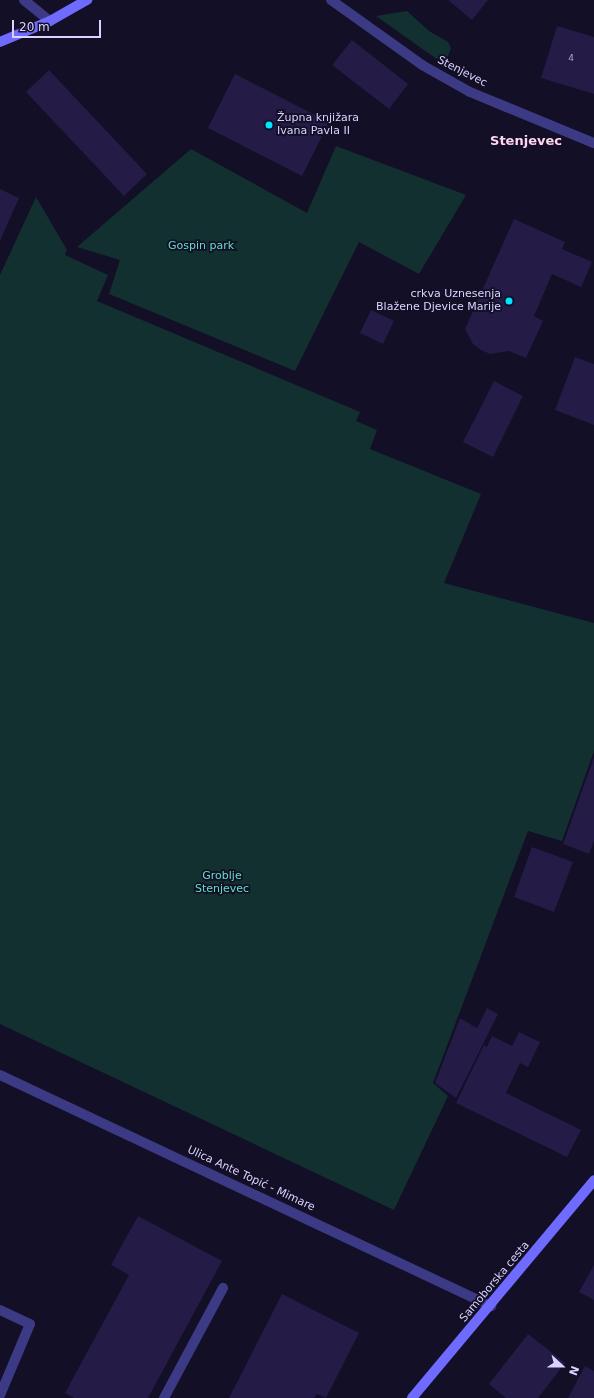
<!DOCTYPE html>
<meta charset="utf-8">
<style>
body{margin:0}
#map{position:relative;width:594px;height:1398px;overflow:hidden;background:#130f26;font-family:"DejaVu Sans",sans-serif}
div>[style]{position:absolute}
.green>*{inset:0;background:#12302f}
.building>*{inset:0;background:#241b47}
.lane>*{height:10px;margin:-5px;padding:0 5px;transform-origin:5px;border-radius:5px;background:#3d3a85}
.street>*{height:10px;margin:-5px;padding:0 5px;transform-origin:5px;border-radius:5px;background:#3d3a85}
.secondary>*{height:10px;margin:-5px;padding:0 5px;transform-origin:5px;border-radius:5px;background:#6f6bff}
.dots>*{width:11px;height:11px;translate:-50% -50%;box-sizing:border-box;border:2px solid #130f26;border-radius:50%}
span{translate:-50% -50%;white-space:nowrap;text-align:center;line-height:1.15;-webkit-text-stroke:3.5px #130f26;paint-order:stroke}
.number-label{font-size:9px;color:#aca6d1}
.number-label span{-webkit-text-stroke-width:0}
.street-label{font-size:11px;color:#d9d4ff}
.poi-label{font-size:11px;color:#d9d4ff}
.left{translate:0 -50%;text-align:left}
.right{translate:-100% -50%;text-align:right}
.park-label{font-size:11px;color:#5fe0c0}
.quarter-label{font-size:13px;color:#ffd6f0;font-weight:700}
.north{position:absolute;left:542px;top:1346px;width:40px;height:40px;-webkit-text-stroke:3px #130f26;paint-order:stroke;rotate:111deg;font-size:11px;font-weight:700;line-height:16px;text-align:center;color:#d9d4ff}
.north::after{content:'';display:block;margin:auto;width:14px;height:18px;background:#d9d4ff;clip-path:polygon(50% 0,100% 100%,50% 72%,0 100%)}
.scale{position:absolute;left:12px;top:20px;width:89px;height:18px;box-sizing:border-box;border:2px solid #d9d4ff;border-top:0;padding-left:5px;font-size:12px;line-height:14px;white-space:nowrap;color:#d9d4ff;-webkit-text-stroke:3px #130f26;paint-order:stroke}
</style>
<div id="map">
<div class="green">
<div style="clip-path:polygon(407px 11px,429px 31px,448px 42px,451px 48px,445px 65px,376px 16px)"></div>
<div style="clip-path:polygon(336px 146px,466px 195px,419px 274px,359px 242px,295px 371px,109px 294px,120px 260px,77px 247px,191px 149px,307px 213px)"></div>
<div style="clip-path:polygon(36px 197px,67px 250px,65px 255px,108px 275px,97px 301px,360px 412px,356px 421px,377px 430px,370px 449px,481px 494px,444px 583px,594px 623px,594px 751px,562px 841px,528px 831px,433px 1083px,448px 1096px,394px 1210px,0 1024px,0 275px)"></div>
</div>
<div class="building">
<div style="clip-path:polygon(448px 0,488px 0,472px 20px)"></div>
<div style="clip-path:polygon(557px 26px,594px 37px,594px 94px,541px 78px)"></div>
<div style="clip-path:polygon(352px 40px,408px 84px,389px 109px,332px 65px)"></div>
<div style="clip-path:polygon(49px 70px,147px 174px,124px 196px,26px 92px)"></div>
<div style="clip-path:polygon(235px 74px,329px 122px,302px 176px,208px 128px)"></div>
<div style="clip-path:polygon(0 189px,19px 198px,0 241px)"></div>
<div style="clip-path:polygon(514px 219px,565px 242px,562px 249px,592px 262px,581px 287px,552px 274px,534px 316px,543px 321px,526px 358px,509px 351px,490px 354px,481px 350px,473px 344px,465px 329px)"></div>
<div style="clip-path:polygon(371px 310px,394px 321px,383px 344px,360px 333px)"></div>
<div style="clip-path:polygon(575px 357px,594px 364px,594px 425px,555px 410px)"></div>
<div style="clip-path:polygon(494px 381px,523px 396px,493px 457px,463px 442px)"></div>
<div style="clip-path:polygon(594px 757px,594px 841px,589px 854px,563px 844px)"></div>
<div style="clip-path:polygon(532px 847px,573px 862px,554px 912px,514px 897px)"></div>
<div style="clip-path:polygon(487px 1008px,498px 1014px,456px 1098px,435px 1083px,460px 1018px,477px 1028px)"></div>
<div style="clip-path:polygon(519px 1032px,540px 1042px,528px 1067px,520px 1063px,506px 1093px,581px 1130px,567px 1157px,456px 1103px,484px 1045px,487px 1047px,492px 1036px,512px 1046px)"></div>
<div style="clip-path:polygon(138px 1216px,222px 1261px,148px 1398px,74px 1398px,65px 1393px,129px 1275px,111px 1265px)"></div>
<div style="clip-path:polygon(594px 1265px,594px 1300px,579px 1292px)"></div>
<div style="clip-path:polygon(282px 1294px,359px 1333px,326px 1398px,317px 1394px,314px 1398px,229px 1398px)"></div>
<div style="clip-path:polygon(528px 1334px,565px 1363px,538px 1398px,506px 1398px,489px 1384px)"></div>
<div style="clip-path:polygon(585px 1366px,594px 1371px,594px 1398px,568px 1398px)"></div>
</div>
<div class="lane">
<div style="left:0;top:1310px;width:33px;rotate:25deg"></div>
<div style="left:30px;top:1324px;width:77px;rotate:112.9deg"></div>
</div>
<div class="street">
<div style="left:24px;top:0;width:33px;rotate:39deg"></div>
<div style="left:331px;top:0;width:112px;rotate:35.5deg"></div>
<div style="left:422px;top:65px;width:55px;rotate:29.4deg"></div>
<div style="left:470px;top:92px;width:134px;rotate:22.4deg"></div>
<div style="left:0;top:1075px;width:543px;rotate:25.2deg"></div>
<div style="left:164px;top:1398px;width:125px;rotate:-61.8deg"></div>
</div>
<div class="secondary">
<div style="left:0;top:42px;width:54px;rotate:-22.8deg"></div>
<div style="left:50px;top:21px;width:43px;rotate:-29.6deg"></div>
<div style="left:412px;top:1398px;width:284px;rotate:-50.1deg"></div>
</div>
<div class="dots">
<div style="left:269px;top:125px;background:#00e5ff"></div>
<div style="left:509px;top:301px;background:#00e5ff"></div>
</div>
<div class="number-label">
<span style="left:571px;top:58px">4</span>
</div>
<div class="street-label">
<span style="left:462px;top:72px;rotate:27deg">Stenjevec</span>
<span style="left:251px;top:1179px;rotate:25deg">Ulica Ante Topić - Mimare</span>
<span style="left:495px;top:1282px;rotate:-50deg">Samoborska cesta</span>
</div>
<div class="poi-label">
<span class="left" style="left:277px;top:125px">Župna knjižara<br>Ivana Pavla II</span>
<span class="right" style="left:501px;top:301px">crkva Uznesenja<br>Blažene Djevice Marije</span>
</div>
<div class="park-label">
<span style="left:201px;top:246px">Gospin park</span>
<span style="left:222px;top:883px">Groblje<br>Stenjevec</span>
</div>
<div class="quarter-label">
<span style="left:526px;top:141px">Stenjevec</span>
</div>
<div class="north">N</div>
<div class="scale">20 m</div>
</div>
